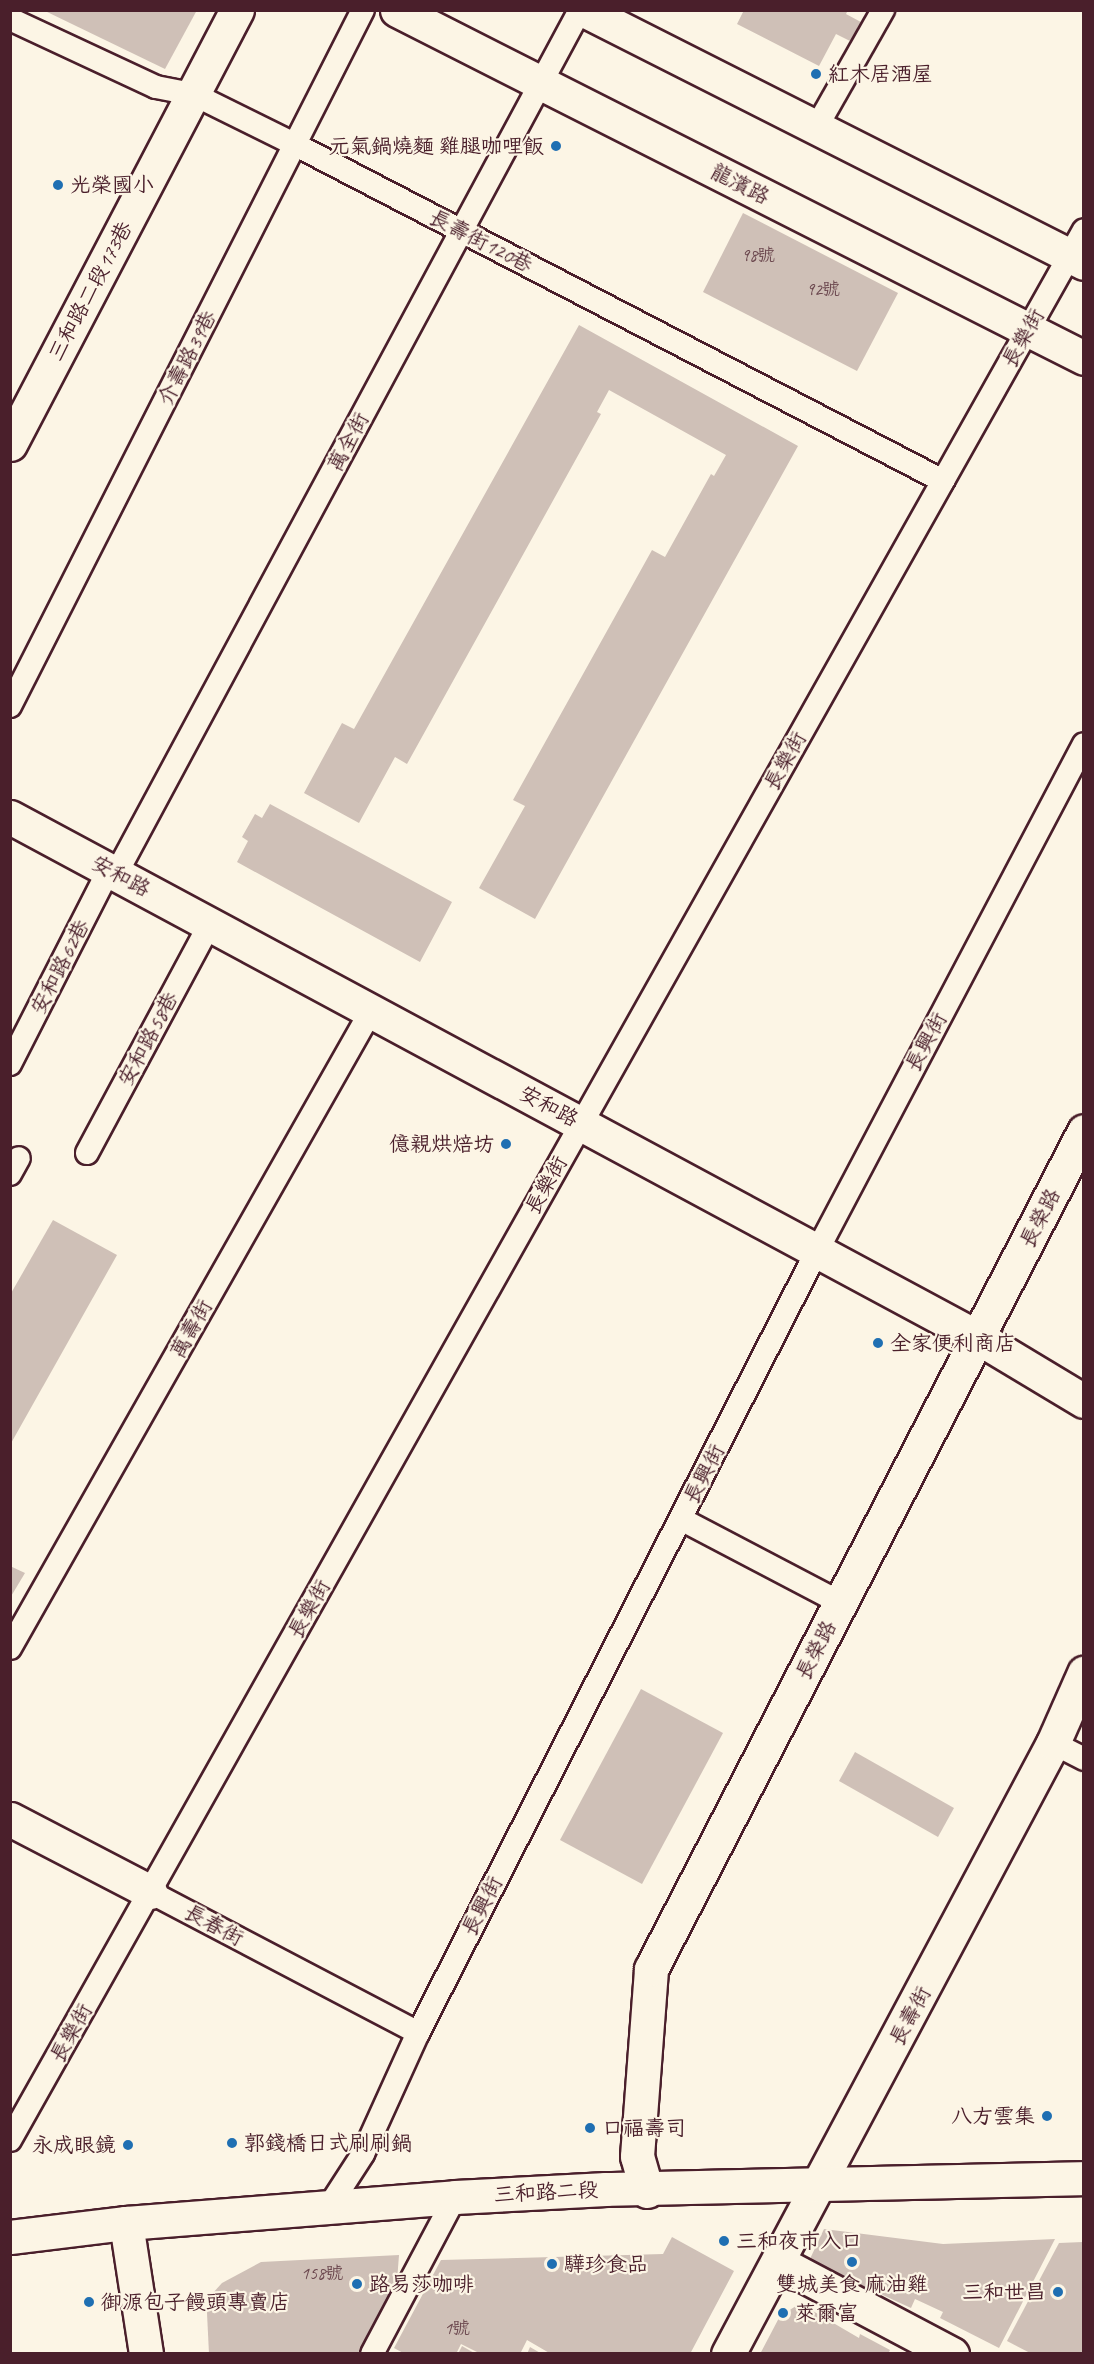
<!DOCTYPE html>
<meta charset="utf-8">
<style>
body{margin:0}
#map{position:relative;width:1094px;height:2364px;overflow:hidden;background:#fcf5e5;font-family:Caveat,"LXGW WenKai TC",sans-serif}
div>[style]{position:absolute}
.building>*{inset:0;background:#cfc0b7}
.roads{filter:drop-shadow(2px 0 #4a1f2b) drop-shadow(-2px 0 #4a1f2b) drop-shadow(0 2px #4a1f2b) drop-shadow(0 -2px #4a1f2b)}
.service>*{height:22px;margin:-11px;padding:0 11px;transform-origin:11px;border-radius:11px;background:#fcf5e5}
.minor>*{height:33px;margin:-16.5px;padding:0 16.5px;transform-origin:16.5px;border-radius:16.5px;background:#fcf5e5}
.tertiary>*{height:33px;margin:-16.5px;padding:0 16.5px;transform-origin:16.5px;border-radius:16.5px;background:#fcf5e5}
.secondary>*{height:33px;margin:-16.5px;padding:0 16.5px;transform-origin:16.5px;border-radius:16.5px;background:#fcf5e5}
.dots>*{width:16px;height:16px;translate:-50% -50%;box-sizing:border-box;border:3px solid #fcf5e5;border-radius:50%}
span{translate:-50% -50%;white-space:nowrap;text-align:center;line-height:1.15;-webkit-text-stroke:4.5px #fcf5e5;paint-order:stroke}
.number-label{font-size:18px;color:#6b474e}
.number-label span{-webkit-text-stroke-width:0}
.poi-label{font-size:21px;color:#4a1f2b}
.left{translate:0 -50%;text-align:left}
.right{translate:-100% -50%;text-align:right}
.street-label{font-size:21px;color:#4a1f2b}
.frame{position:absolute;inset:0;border:12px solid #4a1f2b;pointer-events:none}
</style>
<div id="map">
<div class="building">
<div style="clip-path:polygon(43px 10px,197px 10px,165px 69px)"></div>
<div style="clip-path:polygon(744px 10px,848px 10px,846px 14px,872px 28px,862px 47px,836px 34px,819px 66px,737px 24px)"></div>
<div style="clip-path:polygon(743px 213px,898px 293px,857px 371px,703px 292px)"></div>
<div style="clip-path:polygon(579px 325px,798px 446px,535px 919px,479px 888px,525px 806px,513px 800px,652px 550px,665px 557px,711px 474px,714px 476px,726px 455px,609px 390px,597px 412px,601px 414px,407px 764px,395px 757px,359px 823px,304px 793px,342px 723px,354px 729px)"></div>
<div style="clip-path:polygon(270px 804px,452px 902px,420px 962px,237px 862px,248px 841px,242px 837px,255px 814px,262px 818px)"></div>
<div style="clip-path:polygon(53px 1220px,117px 1255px,10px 1445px,10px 1295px)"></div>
<div style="clip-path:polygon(10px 1566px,25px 1573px,10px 1598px)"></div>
<div style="clip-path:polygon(641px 1689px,723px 1733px,642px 1884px,560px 1840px)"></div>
<div style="clip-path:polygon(855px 1752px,954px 1808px,938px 1837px,839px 1781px)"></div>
<div style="clip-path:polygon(824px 2229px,943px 2244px,1055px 2239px,999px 2348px,940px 2318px,943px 2312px,915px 2299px,911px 2308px,809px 2261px)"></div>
<div style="clip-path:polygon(672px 2237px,734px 2271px,690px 2354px,551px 2354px,527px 2340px,520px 2354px,481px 2354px,461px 2344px,456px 2354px,405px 2354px,394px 2348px,441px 2260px,663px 2254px)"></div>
<div style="clip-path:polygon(1083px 2242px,1083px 2354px,1032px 2354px,1007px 2341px,1059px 2243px)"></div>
<div style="clip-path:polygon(399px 2255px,397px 2281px,361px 2354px,209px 2354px,207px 2313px,212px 2294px,222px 2283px,261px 2262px)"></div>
<div style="clip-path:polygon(796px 2306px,806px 2307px,859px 2338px,860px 2334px,890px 2350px,888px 2354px,760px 2354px,780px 2316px)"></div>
<div style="clip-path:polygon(462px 2346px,476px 2354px,458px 2354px)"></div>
<div style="clip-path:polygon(530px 2347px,542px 2354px,527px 2354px)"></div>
</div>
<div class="roads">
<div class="service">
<div style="left:10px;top:19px;width:161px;rotate:25deg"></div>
<div style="left:156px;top:87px;width:38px;rotate:11deg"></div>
<div style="left:193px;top:94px;width:115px;rotate:26.3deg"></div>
<div style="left:296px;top:145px;width:729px;rotate:27.44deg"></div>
<div style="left:816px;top:128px;width:136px;rotate:-60.4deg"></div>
<div style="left:10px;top:706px;width:780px;rotate:-63.11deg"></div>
<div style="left:116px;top:874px;width:981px;rotate:-61.76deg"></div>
<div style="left:10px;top:1064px;width:218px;rotate:-63deg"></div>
<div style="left:87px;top:1153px;width:260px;rotate:-61.8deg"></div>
<div style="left:10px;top:1174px;width:18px;rotate:-61deg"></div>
<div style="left:681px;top:1519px;width:181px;rotate:27.7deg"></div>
<div style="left:10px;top:1648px;width:732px;rotate:-60.46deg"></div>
<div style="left:1053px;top:1743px;width:35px;rotate:27deg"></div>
<div style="left:150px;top:1892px;width:303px;rotate:27.7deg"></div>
<div style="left:10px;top:2140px;width:2191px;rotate:-60.65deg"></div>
<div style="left:330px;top:2205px;width:61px;rotate:-57.1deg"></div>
<div style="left:363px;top:2154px;width:133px;rotate:-65.6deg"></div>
<div style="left:418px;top:2033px;width:876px;rotate:-62.97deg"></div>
<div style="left:816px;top:1253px;width:575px;rotate:-62.23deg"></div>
<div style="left:372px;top:2354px;width:178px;rotate:-62.1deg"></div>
</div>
<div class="minor">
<div style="left:397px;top:10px;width:770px;rotate:26.86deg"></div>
<div style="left:584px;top:10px;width:560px;rotate:26.84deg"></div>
<div style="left:10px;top:444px;width:490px;rotate:-62.4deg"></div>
<div style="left:10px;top:817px;width:1100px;rotate:28.27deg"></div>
<div style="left:979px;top:1338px;width:122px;rotate:31deg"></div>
<div style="left:10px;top:1819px;width:158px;rotate:27.5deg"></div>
<div style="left:647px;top:2191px;width:36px;rotate:-106deg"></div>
<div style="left:637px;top:2156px;width:188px;rotate:-85.7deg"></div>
<div style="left:651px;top:1969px;width:943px;rotate:-62.67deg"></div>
<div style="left:778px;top:2262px;width:197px;rotate:27.9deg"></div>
<div style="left:728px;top:2354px;width:692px;rotate:-61.99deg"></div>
<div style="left:1053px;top:1743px;width:77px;rotate:-66.1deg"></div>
</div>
<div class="tertiary">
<div style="left:126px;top:2223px;width:133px;rotate:81.3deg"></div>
</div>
<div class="secondary">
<div style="left:10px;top:2237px;width:117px;rotate:-6.9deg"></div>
<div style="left:126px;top:2223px;width:330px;rotate:-4.5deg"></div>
<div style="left:455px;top:2197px;width:151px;rotate:-3deg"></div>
<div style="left:606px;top:2189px;width:478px;rotate:-1.3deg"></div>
</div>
</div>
<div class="dots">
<div style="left:816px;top:74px;background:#1f6fb2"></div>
<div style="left:556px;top:146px;background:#1f6fb2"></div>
<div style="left:58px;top:185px;background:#1f6fb2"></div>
<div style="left:506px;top:1144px;background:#1f6fb2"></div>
<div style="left:878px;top:1343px;background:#1f6fb2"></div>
<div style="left:1047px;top:2116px;background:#1f6fb2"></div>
<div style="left:590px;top:2128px;background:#1f6fb2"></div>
<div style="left:232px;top:2143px;background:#1f6fb2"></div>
<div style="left:128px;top:2145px;background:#1f6fb2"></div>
<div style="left:724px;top:2241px;background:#1f6fb2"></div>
<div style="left:852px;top:2262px;background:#1f6fb2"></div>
<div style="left:552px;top:2264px;background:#1f6fb2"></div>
<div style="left:357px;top:2284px;background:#1f6fb2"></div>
<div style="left:1058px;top:2292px;background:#1f6fb2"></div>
<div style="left:89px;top:2302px;background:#1f6fb2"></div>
<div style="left:783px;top:2313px;background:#1f6fb2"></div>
</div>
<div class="number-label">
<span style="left:758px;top:255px">98號</span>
<span style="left:823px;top:289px">92號</span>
<span style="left:322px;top:2273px">158號</span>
<span style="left:457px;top:2328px">1號</span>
</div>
<div class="poi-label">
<span class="left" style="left:828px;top:74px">紅木居酒屋</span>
<span class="right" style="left:544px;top:146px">元氣鍋燒麵 雞腿咖哩飯</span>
<span class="left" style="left:70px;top:185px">光榮國小</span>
<span class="right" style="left:494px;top:1144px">億親烘焙坊</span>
<span class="left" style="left:890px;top:1343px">全家便利商店</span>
<span class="right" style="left:1035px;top:2116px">八方雲集</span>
<span class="left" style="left:602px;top:2128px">口福壽司</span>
<span class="left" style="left:244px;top:2143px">郭錢橋日式刷刷鍋</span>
<span class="right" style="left:116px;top:2145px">永成眼鏡</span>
<span class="left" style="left:736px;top:2241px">三和夜市入口</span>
<span class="left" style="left:564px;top:2264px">驊珍食品</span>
<span class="left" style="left:369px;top:2284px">路易莎咖啡</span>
<span style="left:852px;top:2284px">雙城美食 麻油雞</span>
<span class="right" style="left:1046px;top:2292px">三和世昌</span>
<span class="left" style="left:101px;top:2302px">御源包子饅頭專賣店</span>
<span class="left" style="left:795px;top:2313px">萊爾富</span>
</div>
<div class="street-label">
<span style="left:740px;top:184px;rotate:27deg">龍濱路</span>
<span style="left:481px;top:241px;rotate:27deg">長壽街120巷</span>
<span style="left:90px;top:291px;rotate:-62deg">三和路二段173巷</span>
<span style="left:1023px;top:338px;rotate:-61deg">長樂街</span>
<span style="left:187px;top:358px;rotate:-63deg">介壽路39巷</span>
<span style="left:348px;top:442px;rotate:-62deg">萬全街</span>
<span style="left:785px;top:761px;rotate:-61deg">長樂街</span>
<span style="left:121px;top:876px;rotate:28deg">安和路</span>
<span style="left:60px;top:967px;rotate:-63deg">安和路62巷</span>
<span style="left:148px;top:1039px;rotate:-62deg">安和路58巷</span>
<span style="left:926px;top:1042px;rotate:-62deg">長興街</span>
<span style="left:549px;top:1106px;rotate:28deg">安和路</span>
<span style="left:546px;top:1185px;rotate:-61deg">長樂街</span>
<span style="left:1040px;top:1218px;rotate:-63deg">長榮路</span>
<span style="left:191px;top:1329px;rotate:-61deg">萬壽街</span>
<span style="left:704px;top:1474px;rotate:-63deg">長興街</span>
<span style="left:309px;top:1609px;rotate:-61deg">長樂街</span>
<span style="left:816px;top:1650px;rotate:-63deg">長榮路</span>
<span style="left:482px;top:1906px;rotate:-63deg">長興街</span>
<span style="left:214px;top:1925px;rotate:28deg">長春街</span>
<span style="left:910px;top:2016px;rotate:-62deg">長壽街</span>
<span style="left:71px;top:2033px;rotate:-61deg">長樂街</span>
<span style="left:546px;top:2192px;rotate:-3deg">三和路二段</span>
</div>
<div class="frame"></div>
</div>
